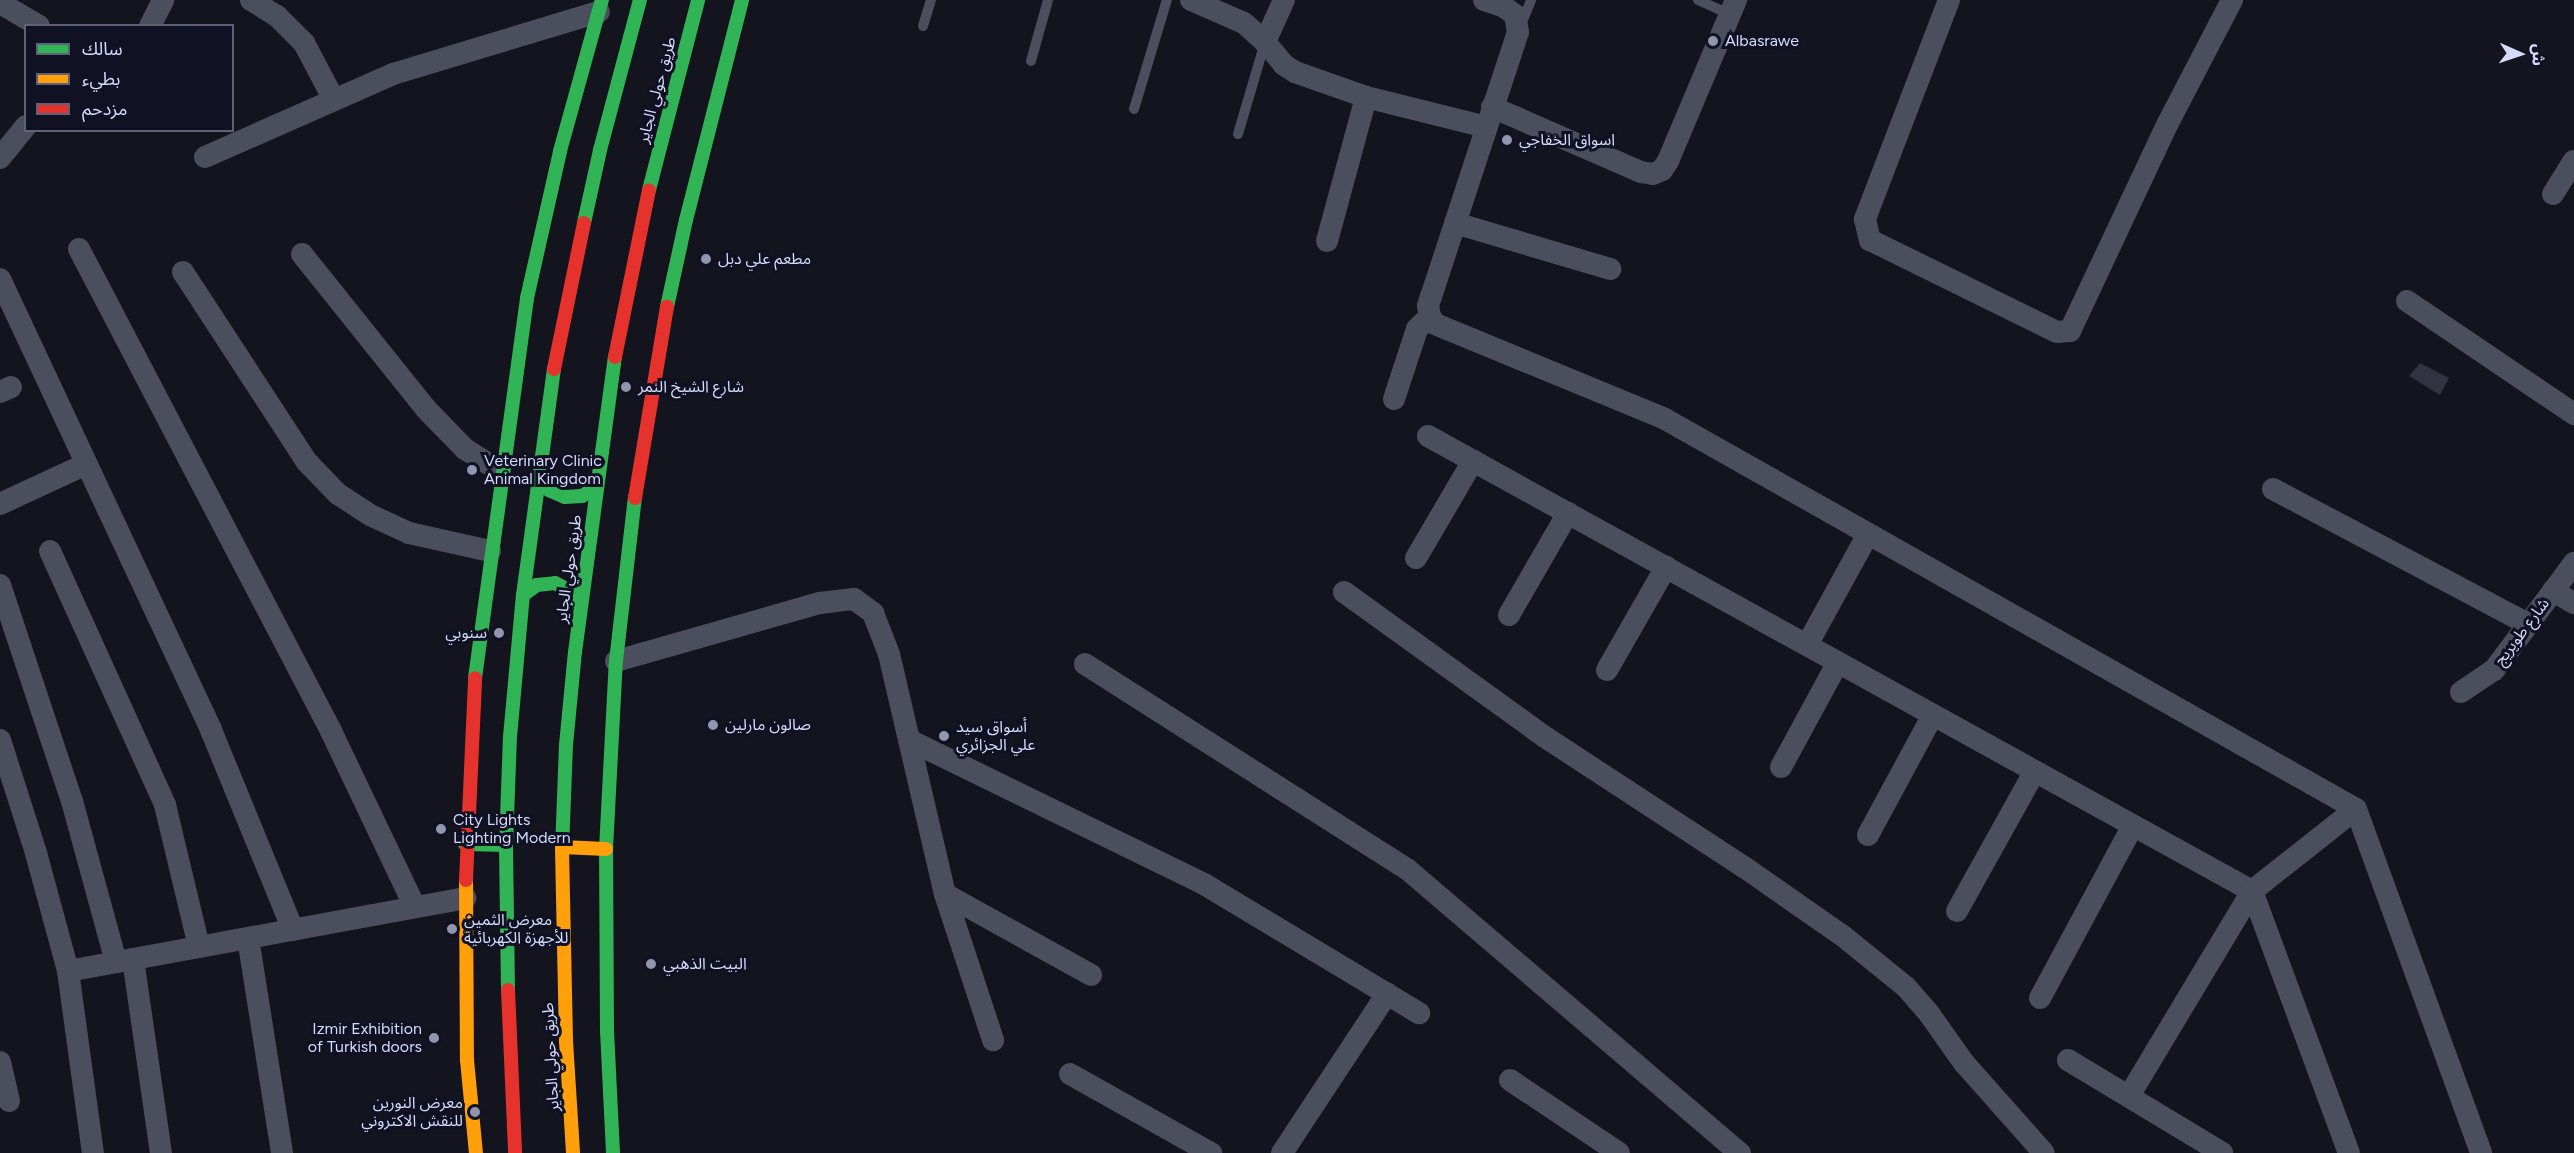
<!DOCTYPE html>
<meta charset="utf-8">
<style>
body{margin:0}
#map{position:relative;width:2574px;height:1153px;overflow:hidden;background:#14141e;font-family:Figtree,"Noto Sans Arabic",sans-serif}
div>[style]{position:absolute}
.building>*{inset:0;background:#323340}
.lane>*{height:10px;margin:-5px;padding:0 5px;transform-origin:5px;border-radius:5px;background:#4a4e5d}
.street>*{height:22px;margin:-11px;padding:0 11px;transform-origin:11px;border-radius:11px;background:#4a4e5d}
.fast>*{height:14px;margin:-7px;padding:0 7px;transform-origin:7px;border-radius:7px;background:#30b455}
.slow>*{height:14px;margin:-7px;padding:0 7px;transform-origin:7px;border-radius:7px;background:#ff9f0a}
.jam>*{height:14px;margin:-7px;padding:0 7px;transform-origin:7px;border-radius:7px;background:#e5322d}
.dots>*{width:16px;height:16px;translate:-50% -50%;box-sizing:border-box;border:3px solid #101122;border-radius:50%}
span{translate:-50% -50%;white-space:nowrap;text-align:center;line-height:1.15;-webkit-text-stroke:6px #101122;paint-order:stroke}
.poi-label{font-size:16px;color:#d5dafb}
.left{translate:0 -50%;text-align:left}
.right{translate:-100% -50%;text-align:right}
.street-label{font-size:16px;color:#d5dafb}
.legend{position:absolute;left:24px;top:24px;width:210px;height:108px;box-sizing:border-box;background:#101122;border:2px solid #5f6179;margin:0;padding:8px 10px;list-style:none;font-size:18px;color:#d5dafb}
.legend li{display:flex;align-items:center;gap:12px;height:30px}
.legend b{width:30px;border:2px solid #5f6179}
.north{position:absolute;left:2490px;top:24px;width:60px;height:60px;-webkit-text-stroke:4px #101122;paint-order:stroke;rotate:93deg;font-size:16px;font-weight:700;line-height:24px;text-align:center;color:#d5dafb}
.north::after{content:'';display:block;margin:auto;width:21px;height:27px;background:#d5dafb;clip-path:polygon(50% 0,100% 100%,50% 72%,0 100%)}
</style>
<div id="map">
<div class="building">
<div style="clip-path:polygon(2420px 363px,2449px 378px,2440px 395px,2409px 376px)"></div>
</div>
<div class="lane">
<div style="left:1698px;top:0;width:35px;rotate:24deg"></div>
<div style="left:1521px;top:25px;width:27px;rotate:-68deg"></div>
<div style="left:923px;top:26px;width:27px;rotate:-73deg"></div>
<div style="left:1031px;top:61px;width:63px;rotate:-74.4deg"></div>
<div style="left:1134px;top:109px;width:114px;rotate:-73.2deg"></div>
<div style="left:1238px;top:134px;width:96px;rotate:-73.6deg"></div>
</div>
<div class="street">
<div style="left:251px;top:0;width:31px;rotate:32deg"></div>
<div style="left:277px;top:16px;width:38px;rotate:45deg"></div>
<div style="left:304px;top:43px;width:64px;rotate:62.2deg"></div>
<div style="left:1191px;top:0;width:58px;rotate:23.5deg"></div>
<div style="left:1244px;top:23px;width:28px;rotate:42deg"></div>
<div style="left:1265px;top:42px;width:30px;rotate:50deg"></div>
<div style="left:1284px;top:65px;width:13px;rotate:32deg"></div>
<div style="left:1295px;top:72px;width:75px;rotate:19.4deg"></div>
<div style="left:1366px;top:97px;width:124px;rotate:14deg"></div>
<div style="left:1484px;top:0;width:20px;rotate:18deg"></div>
<div style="left:1503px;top:6px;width:15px;rotate:37deg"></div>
<div style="left:1515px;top:15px;width:17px;rotate:80deg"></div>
<div style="left:1518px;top:32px;width:278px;rotate:108.2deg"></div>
<div style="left:1431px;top:296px;width:10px;rotate:107deg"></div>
<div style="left:1428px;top:306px;width:10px;rotate:79deg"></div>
<div style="left:1430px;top:316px;width:9px;rotate:58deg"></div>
<div style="left:1435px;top:324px;width:249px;rotate:22.4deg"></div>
<div style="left:1665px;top:419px;width:793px;rotate:29.44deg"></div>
<div style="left:2356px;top:809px;width:366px;rotate:70deg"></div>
<div style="left:1949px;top:0;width:235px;rotate:111deg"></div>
<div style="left:1865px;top:219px;width:22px;rotate:77deg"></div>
<div style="left:1870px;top:240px;width:208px;rotate:26.2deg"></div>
<div style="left:2057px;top:332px;width:13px;rotate:-4deg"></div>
<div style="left:2070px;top:331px;width:230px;rotate:-64.8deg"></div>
<div style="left:2168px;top:123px;width:139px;rotate:-62.5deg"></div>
<div style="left:0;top:3px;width:45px;rotate:30.5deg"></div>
<div style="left:150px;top:26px;width:29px;rotate:-63deg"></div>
<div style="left:1265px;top:42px;width:46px;rotate:-65.7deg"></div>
<div style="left:1492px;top:107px;width:163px;rotate:23.6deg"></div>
<div style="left:1641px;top:172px;width:12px;rotate:9deg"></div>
<div style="left:1653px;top:174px;width:10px;rotate:-24deg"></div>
<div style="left:1662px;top:170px;width:11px;rotate:-56deg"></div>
<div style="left:1668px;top:161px;width:175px;rotate:-67.1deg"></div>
<div style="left:205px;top:157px;width:206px;rotate:-23.8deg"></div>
<div style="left:393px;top:74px;width:215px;rotate:-16.8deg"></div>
<div style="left:0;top:158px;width:41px;rotate:-50.9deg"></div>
<div style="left:2553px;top:194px;width:39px;rotate:-58deg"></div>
<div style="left:1455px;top:223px;width:162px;rotate:16.5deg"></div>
<div style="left:1327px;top:241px;width:149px;rotate:-74.8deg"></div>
<div style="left:79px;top:249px;width:542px;rotate:62.39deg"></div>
<div style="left:330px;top:729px;width:197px;rotate:64.5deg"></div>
<div style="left:302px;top:254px;width:198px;rotate:51.3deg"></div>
<div style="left:426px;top:409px;width:56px;rotate:45.7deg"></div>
<div style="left:465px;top:449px;width:41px;rotate:32.2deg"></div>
<div style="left:183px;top:272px;width:225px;rotate:56.9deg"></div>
<div style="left:306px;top:461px;width:46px;rotate:45.9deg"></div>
<div style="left:338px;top:494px;width:38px;rotate:33deg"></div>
<div style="left:370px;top:515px;width:43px;rotate:24.8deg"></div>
<div style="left:409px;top:533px;width:83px;rotate:12.5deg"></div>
<div style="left:0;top:279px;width:498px;rotate:64.9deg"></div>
<div style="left:211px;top:730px;width:216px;rotate:67.7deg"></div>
<div style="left:2407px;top:301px;width:202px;rotate:34.1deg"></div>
<div style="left:0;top:392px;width:12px;rotate:-24deg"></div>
<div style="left:1394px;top:399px;width:74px;rotate:-71.8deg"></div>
<div style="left:1417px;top:329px;width:18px;rotate:-45deg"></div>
<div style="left:1428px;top:436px;width:941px;rotate:28.91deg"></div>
<div style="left:2252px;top:891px;width:279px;rotate:69.7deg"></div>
<div style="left:2273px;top:489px;width:289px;rotate:27.9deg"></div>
<div style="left:0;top:504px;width:95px;rotate:-24.9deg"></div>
<div style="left:50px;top:551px;width:279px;rotate:65.6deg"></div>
<div style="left:165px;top:805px;width:146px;rotate:76.5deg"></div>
<div style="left:1416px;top:558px;width:113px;rotate:-59.6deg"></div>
<div style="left:0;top:585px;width:228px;rotate:71.6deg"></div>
<div style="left:72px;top:801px;width:167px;rotate:74.7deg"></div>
<div style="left:2553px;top:591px;width:24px;rotate:30deg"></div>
<div style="left:1344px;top:592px;width:248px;rotate:35.8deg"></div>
<div style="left:1545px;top:737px;width:238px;rotate:33.2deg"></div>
<div style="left:1744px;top:867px;width:121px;rotate:34.9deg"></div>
<div style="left:1843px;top:936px;width:81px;rotate:39deg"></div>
<div style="left:1906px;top:987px;width:37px;rotate:49deg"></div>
<div style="left:1930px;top:1015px;width:59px;rotate:54.7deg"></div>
<div style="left:1964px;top:1063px;width:120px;rotate:48.4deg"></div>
<div style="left:1509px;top:615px;width:118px;rotate:-60deg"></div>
<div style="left:1807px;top:645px;width:124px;rotate:-61.2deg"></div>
<div style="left:616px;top:661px;width:212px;rotate:-15.9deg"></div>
<div style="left:820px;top:603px;width:34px;rotate:-7deg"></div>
<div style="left:854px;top:599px;width:24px;rotate:36deg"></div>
<div style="left:873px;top:613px;width:44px;rotate:68.7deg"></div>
<div style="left:889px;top:654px;width:246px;rotate:76.9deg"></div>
<div style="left:945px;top:894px;width:154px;rotate:71.8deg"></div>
<div style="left:1085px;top:664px;width:382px;rotate:32.5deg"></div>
<div style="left:1407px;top:869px;width:438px;rotate:40.5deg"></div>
<div style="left:1607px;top:670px;width:119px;rotate:-60.2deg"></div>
<div style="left:2461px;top:692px;width:40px;rotate:-34deg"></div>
<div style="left:2494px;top:670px;width:134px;rotate:-53.2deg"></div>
<div style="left:0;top:740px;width:119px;rotate:72.3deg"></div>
<div style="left:36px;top:853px;width:122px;rotate:74.8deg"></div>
<div style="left:68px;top:971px;width:184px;rotate:82.2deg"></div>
<div style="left:909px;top:740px;width:328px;rotate:26deg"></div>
<div style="left:1204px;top:884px;width:251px;rotate:31deg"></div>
<div style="left:1781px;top:767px;width:119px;rotate:-61.5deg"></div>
<div style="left:1868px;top:835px;width:136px;rotate:-61.6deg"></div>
<div style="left:945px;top:894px;width:167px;rotate:29deg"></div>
<div style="left:1957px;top:911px;width:160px;rotate:-60.9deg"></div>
<div style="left:248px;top:938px;width:218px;rotate:81deg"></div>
<div style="left:133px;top:959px;width:196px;rotate:81.8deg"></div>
<div style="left:68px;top:971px;width:404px;rotate:-10.4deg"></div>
<div style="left:2040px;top:998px;width:196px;rotate:-61.7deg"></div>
<div style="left:2068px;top:1060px;width:180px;rotate:31.1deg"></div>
<div style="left:0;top:1062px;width:40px;rotate:77deg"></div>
<div style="left:1070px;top:1074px;width:162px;rotate:29.3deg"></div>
<div style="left:1510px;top:1080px;width:131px;rotate:33.8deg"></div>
<div style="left:2129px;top:1096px;width:239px;rotate:-59deg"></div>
<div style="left:2252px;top:891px;width:132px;rotate:-38.3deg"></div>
<div style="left:1282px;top:1153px;width:191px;rotate:-56.6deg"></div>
</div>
<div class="fast">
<div style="left:649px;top:190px;width:196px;rotate:-75.5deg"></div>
<div style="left:584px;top:223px;width:75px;rotate:-77.6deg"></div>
<div style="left:600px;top:150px;width:155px;rotate:-75.1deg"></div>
<div style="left:667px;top:307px;width:89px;rotate:-77.7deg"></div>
<div style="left:686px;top:220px;width:227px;rotate:-75.7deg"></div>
<div style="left:538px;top:476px;width:18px;rotate:52deg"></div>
<div style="left:549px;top:490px;width:17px;rotate:24deg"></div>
<div style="left:565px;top:497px;width:17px;rotate:-3deg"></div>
<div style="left:582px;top:496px;width:17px;rotate:-31deg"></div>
<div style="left:523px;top:595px;width:17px;rotate:-36deg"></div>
<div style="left:537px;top:585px;width:18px;rotate:-6deg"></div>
<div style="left:555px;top:583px;width:17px;rotate:28deg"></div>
<div style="left:570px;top:591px;width:17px;rotate:54deg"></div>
<div style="left:475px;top:678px;width:384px;rotate:-82.2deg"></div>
<div style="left:527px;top:298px;width:151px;rotate:-77.3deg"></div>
<div style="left:560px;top:151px;width:157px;rotate:-74.5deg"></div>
<div style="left:465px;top:844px;width:41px;rotate:1.4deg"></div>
<div style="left:562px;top:849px;width:104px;rotate:-87.8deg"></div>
<div style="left:566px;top:745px;width:93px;rotate:-84.5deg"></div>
<div style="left:575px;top:652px;width:298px;rotate:-82.3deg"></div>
<div style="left:508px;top:990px;width:145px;rotate:-90.8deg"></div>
<div style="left:506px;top:845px;width:108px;rotate:-87.9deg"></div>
<div style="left:510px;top:737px;width:143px;rotate:-84.8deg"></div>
<div style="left:523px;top:595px;width:228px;rotate:-82.2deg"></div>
<div style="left:613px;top:1153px;width:121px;rotate:-92.8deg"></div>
<div style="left:607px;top:1032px;width:183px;rotate:-90.3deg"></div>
<div style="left:606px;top:849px;width:188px;rotate:-87deg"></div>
<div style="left:616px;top:661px;width:164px;rotate:-83.4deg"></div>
</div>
<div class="slow">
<div style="left:562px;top:847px;width:44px;rotate:2.6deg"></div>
<div style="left:562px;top:849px;width:192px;rotate:88.8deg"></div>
<div style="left:566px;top:1041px;width:112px;rotate:86.4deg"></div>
<div style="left:466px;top:880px;width:180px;rotate:89.7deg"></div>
<div style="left:467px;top:1060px;width:93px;rotate:84.5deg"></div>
</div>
<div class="jam">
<div style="left:615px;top:357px;width:170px;rotate:-78.5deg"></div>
<div style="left:554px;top:369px;width:149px;rotate:-78.4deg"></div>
<div style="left:635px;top:498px;width:194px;rotate:-80.5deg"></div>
<div style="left:466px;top:880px;width:202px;rotate:-87.4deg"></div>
<div style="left:508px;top:990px;width:163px;rotate:87.5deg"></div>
</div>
<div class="dots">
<div style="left:1713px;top:41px;background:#9195ae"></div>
<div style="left:1507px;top:140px;background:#9195ae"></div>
<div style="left:706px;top:259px;background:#9195ae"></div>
<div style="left:626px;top:387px;background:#9195ae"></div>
<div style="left:472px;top:470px;background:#9195ae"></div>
<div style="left:499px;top:633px;background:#9195ae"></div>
<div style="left:713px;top:725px;background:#9195ae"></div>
<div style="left:944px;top:736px;background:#9195ae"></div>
<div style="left:441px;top:829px;background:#9195ae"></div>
<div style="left:452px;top:929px;background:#9195ae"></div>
<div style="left:651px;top:964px;background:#9195ae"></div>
<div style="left:434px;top:1038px;background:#9195ae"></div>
<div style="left:475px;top:1112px;background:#9195ae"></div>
</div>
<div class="poi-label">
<span class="left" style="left:1725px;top:41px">Albasrawe</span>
<span class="left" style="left:1519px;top:140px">اسواق الخفاجي</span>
<span class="left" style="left:718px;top:259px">مطعم علي دبل</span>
<span class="left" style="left:638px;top:387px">شارع الشيخ النمر</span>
<span class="left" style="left:484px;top:470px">Veterinary Clinic<br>Animal Kingdom</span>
<span class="right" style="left:487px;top:633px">سنوبي</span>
<span class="left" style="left:725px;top:725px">صالون مارلين</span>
<span class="left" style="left:956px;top:736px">أسواق سيد<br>علي الجزائري</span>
<span class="left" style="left:453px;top:829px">City Lights<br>Lighting Modern</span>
<span class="left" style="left:464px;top:929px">معرض الثمين<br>للأجهزة الكهربائية</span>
<span class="left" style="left:663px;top:964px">البيت الذهبي</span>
<span class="right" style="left:422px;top:1038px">Izmir Exhibition<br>of Turkish doors</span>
<span class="right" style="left:463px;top:1112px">معرض النورين<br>للنقش الاكتروني</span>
</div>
<div class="street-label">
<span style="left:657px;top:90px;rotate:-75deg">طريق حولي الجاير</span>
<span style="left:569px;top:569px;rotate:-82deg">طريق حولي الجاير</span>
<span style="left:2522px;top:632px;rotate:-53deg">شارع طويريج</span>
<span style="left:551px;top:1057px;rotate:-93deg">طريق حولي الجاير</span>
</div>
<ul class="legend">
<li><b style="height:8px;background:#30b455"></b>سالك</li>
<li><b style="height:8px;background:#ff9f0a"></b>بطيء</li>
<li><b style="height:8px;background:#e5322d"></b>مزدحم</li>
</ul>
<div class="north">ش</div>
</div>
